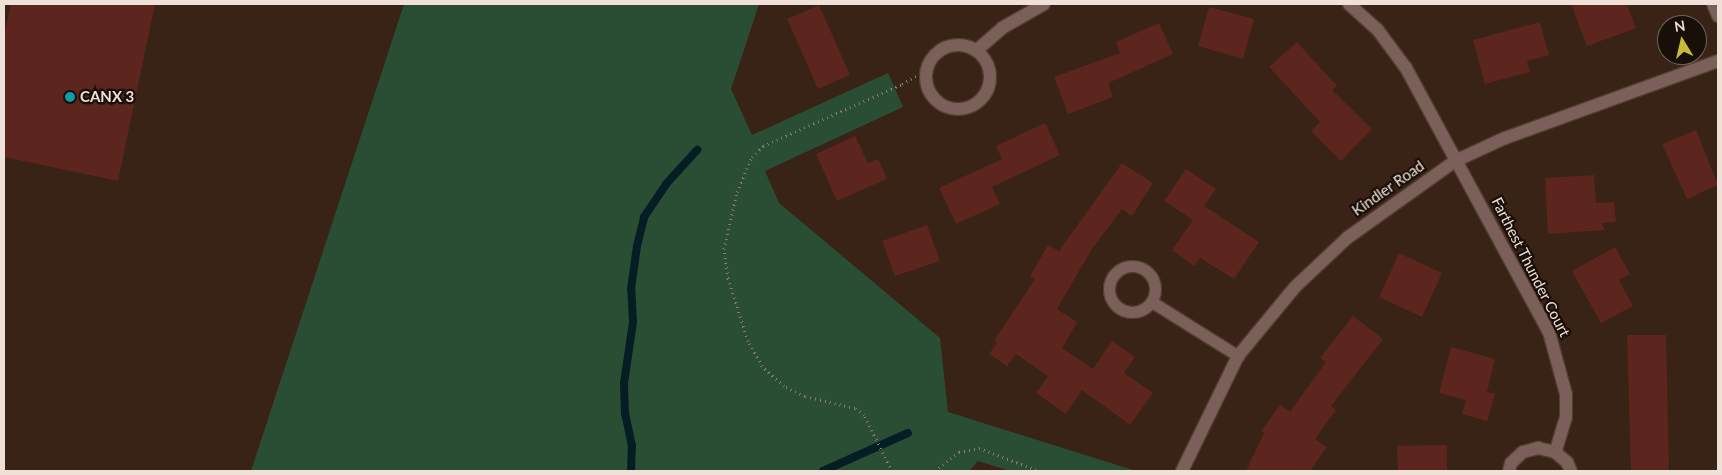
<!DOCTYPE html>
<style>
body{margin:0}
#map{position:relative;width:1722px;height:475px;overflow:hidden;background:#392316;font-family:Lato,sans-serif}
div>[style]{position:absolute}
.green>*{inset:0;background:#294e33}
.stream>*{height:8px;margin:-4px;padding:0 4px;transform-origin:4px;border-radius:4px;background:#051e25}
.building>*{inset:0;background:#5c251d}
.path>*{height:3px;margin-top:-1.5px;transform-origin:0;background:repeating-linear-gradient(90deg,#8e7b70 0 1px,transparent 0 5px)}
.roads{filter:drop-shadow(1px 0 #533e31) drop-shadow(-1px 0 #533e31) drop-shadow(0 1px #533e31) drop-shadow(0 -1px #533e31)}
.service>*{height:11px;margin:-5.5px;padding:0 5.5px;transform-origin:5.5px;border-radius:5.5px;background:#7b5f59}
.service>.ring{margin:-5.5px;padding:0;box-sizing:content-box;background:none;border:11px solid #7b5f59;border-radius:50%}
.minor>*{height:12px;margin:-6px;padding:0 6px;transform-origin:6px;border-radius:6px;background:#7b5f59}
.minor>.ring{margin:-6px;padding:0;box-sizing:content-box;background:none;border:12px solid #7b5f59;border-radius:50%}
.dots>*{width:14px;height:14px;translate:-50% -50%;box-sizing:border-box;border:2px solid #190f09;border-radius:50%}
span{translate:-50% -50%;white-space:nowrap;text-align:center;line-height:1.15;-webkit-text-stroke:4.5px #190f09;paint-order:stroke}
.poi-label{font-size:15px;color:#f0e1d8;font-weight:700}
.left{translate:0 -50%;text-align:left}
.street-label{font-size:15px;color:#f0e1d8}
.frame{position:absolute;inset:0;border:5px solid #f0e1d8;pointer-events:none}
.north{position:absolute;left:1657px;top:15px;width:50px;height:50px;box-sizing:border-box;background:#190f09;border:1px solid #6f635c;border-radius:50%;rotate:351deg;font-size:14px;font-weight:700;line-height:20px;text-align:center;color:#f0e1d8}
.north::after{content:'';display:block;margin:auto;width:18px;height:22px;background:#c9bb3a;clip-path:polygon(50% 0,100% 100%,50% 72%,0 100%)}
</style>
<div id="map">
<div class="green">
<div style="clip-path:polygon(404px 4px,759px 4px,731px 89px,752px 135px,888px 73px,903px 107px,765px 171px,779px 203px,940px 338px,948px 412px,1136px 471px,1010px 471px,978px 461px,969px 471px,251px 471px)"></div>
</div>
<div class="stream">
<div style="left:631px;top:471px;width:25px;rotate:-88deg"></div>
<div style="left:632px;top:446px;width:34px;rotate:-102deg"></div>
<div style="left:625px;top:413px;width:30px;rotate:-92deg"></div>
<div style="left:624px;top:383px;width:62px;rotate:-81.6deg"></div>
<div style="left:633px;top:322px;width:33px;rotate:-93deg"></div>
<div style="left:631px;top:289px;width:43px;rotate:-82.1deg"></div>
<div style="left:637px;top:246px;width:30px;rotate:-76deg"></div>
<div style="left:644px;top:217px;width:41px;rotate:-55.9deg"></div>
<div style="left:667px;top:183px;width:45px;rotate:-47.7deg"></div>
<div style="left:823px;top:471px;width:93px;rotate:-24.1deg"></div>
</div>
<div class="building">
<div style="clip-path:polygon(11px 4px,155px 4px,118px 181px,4px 157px,4px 36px)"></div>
<div style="clip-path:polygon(1571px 4px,1627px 4px,1636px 28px,1587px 46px)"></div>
<div style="clip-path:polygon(819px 5px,850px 75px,818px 89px,787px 19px)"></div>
<div style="clip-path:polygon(1209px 7px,1254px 19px,1243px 59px,1198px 46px)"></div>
<div style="clip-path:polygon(1540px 22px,1549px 55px,1527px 61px,1530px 72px,1485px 84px,1473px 40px)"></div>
<div style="clip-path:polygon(1159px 23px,1173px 54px,1108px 83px,1113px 97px,1068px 114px,1054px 77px,1120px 53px,1116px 42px)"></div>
<div style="clip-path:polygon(1297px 42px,1337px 86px,1332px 90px,1372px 129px,1341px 161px,1311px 131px,1320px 122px,1269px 67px)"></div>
<div style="clip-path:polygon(1045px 123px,1060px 155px,992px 187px,1000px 204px,956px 224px,939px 188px,1002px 159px,996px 146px)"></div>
<div style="clip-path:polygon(1696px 130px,1718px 185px,1687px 199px,1662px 144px)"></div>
<div style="clip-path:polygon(855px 136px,868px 163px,878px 159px,887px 179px,837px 201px,816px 154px)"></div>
<div style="clip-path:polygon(1122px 163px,1153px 183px,1132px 216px,1122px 209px,1092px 249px,1057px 309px,1077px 322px,1062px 348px,1093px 369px,1112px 341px,1135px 357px,1124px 373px,1153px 393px,1130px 425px,1082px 390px,1066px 414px,1036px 393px,1048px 376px,1016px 354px,1007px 366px,989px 354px,997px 343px,994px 341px,1035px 279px,1030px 276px,1048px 245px,1059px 251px)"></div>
<div style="clip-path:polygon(1186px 169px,1216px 189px,1204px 206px,1259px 242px,1234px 279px,1200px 258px,1194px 266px,1172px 250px,1193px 220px,1164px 201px)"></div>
<div style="clip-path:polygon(1594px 175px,1596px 203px,1614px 202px,1616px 222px,1601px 223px,1605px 230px,1548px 234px,1545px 178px)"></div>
<div style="clip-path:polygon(927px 225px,940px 261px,895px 276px,882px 241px)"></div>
<div style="clip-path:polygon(1615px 247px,1630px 274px,1619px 280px,1633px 306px,1601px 323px,1572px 271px)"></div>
<div style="clip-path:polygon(1399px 253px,1442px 273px,1422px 317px,1379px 297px)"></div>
<div style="clip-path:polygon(1353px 316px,1383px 339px,1331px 406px,1336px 410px,1315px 439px,1327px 447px,1310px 471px,1246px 471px,1264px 433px,1261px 431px,1280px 405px,1290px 412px,1326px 362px,1320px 358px)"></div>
<div style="clip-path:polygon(1627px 335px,1666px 335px,1669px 471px,1631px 471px)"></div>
<div style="clip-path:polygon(1451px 347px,1495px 359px,1487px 392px,1495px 394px,1487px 421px,1462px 414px,1466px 400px,1439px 393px)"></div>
<div style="clip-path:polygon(1447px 445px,1447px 471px,1398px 471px,1397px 446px)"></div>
</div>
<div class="path">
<div style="left:892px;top:471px;width:63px;rotate:-116.6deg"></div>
<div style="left:864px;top:415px;width:11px;rotate:-142deg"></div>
<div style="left:855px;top:408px;width:51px;rotate:-166.5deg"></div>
<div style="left:805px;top:396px;width:23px;rotate:-155deg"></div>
<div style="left:784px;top:386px;width:30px;rotate:-138deg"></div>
<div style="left:762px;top:366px;width:29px;rotate:-119deg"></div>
<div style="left:748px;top:341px;width:66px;rotate:-107.6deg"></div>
<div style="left:728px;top:278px;width:29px;rotate:-98deg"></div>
<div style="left:724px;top:249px;width:58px;rotate:-77.2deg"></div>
<div style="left:737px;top:192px;width:38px;rotate:-67deg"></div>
<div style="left:752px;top:157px;width:16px;rotate:-45deg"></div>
<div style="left:763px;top:146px;width:152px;rotate:-24deg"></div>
<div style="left:902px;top:84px;width:28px;rotate:-30deg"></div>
<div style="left:935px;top:471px;width:31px;rotate:-38deg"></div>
<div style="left:959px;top:452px;width:20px;rotate:-11deg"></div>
<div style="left:979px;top:448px;width:64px;rotate:21deg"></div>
</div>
<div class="roads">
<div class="service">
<div class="ring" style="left:1109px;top:266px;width:35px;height:35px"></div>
<div style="left:1152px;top:302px;width:102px;rotate:32.1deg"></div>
</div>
<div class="minor">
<div style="left:1349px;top:4px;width:38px;rotate:42deg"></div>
<div style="left:1377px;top:29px;width:49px;rotate:53.4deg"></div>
<div style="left:1406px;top:68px;width:300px;rotate:61.6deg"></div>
<div style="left:1549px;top:332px;width:64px;rotate:74.7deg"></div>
<div style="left:1566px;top:394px;width:23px;rotate:90deg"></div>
<div style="left:1566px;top:417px;width:37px;rotate:107deg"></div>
<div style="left:1713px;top:4px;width:13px;rotate:67deg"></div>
<div class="ring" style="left:926px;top:45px;width:52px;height:52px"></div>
<div style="left:977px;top:50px;width:33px;rotate:-41deg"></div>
<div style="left:1002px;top:28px;width:48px;rotate:-29.7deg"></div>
<div style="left:1182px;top:471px;width:128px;rotate:-64deg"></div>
<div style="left:1238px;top:356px;width:89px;rotate:-50.4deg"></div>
<div style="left:1295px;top:287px;width:71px;rotate:-43.3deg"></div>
<div style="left:1347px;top:238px;width:133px;rotate:-35.5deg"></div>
<div style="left:1455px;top:161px;width:55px;rotate:-24.7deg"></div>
<div style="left:1505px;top:138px;width:226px;rotate:-19.9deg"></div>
<div style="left:1509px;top:471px;width:8px;rotate:-76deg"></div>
<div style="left:1511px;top:463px;width:16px;rotate:-43deg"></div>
<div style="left:1523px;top:452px;width:16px;rotate:-15deg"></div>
<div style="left:1538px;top:448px;width:17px;rotate:13deg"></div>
<div style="left:1555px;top:452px;width:16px;rotate:40deg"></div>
<div style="left:1567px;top:462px;width:10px;rotate:66deg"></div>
</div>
</div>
<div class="dots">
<div style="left:70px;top:97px;background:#0f9aa8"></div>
</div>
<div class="poi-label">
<span class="left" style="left:80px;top:97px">CANX 3</span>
</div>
<div class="street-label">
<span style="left:1388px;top:188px;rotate:-35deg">Kindler Road</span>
<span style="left:1531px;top:267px;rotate:63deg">Farthest Thunder Court</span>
</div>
<div class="frame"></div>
<div class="north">N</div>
</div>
